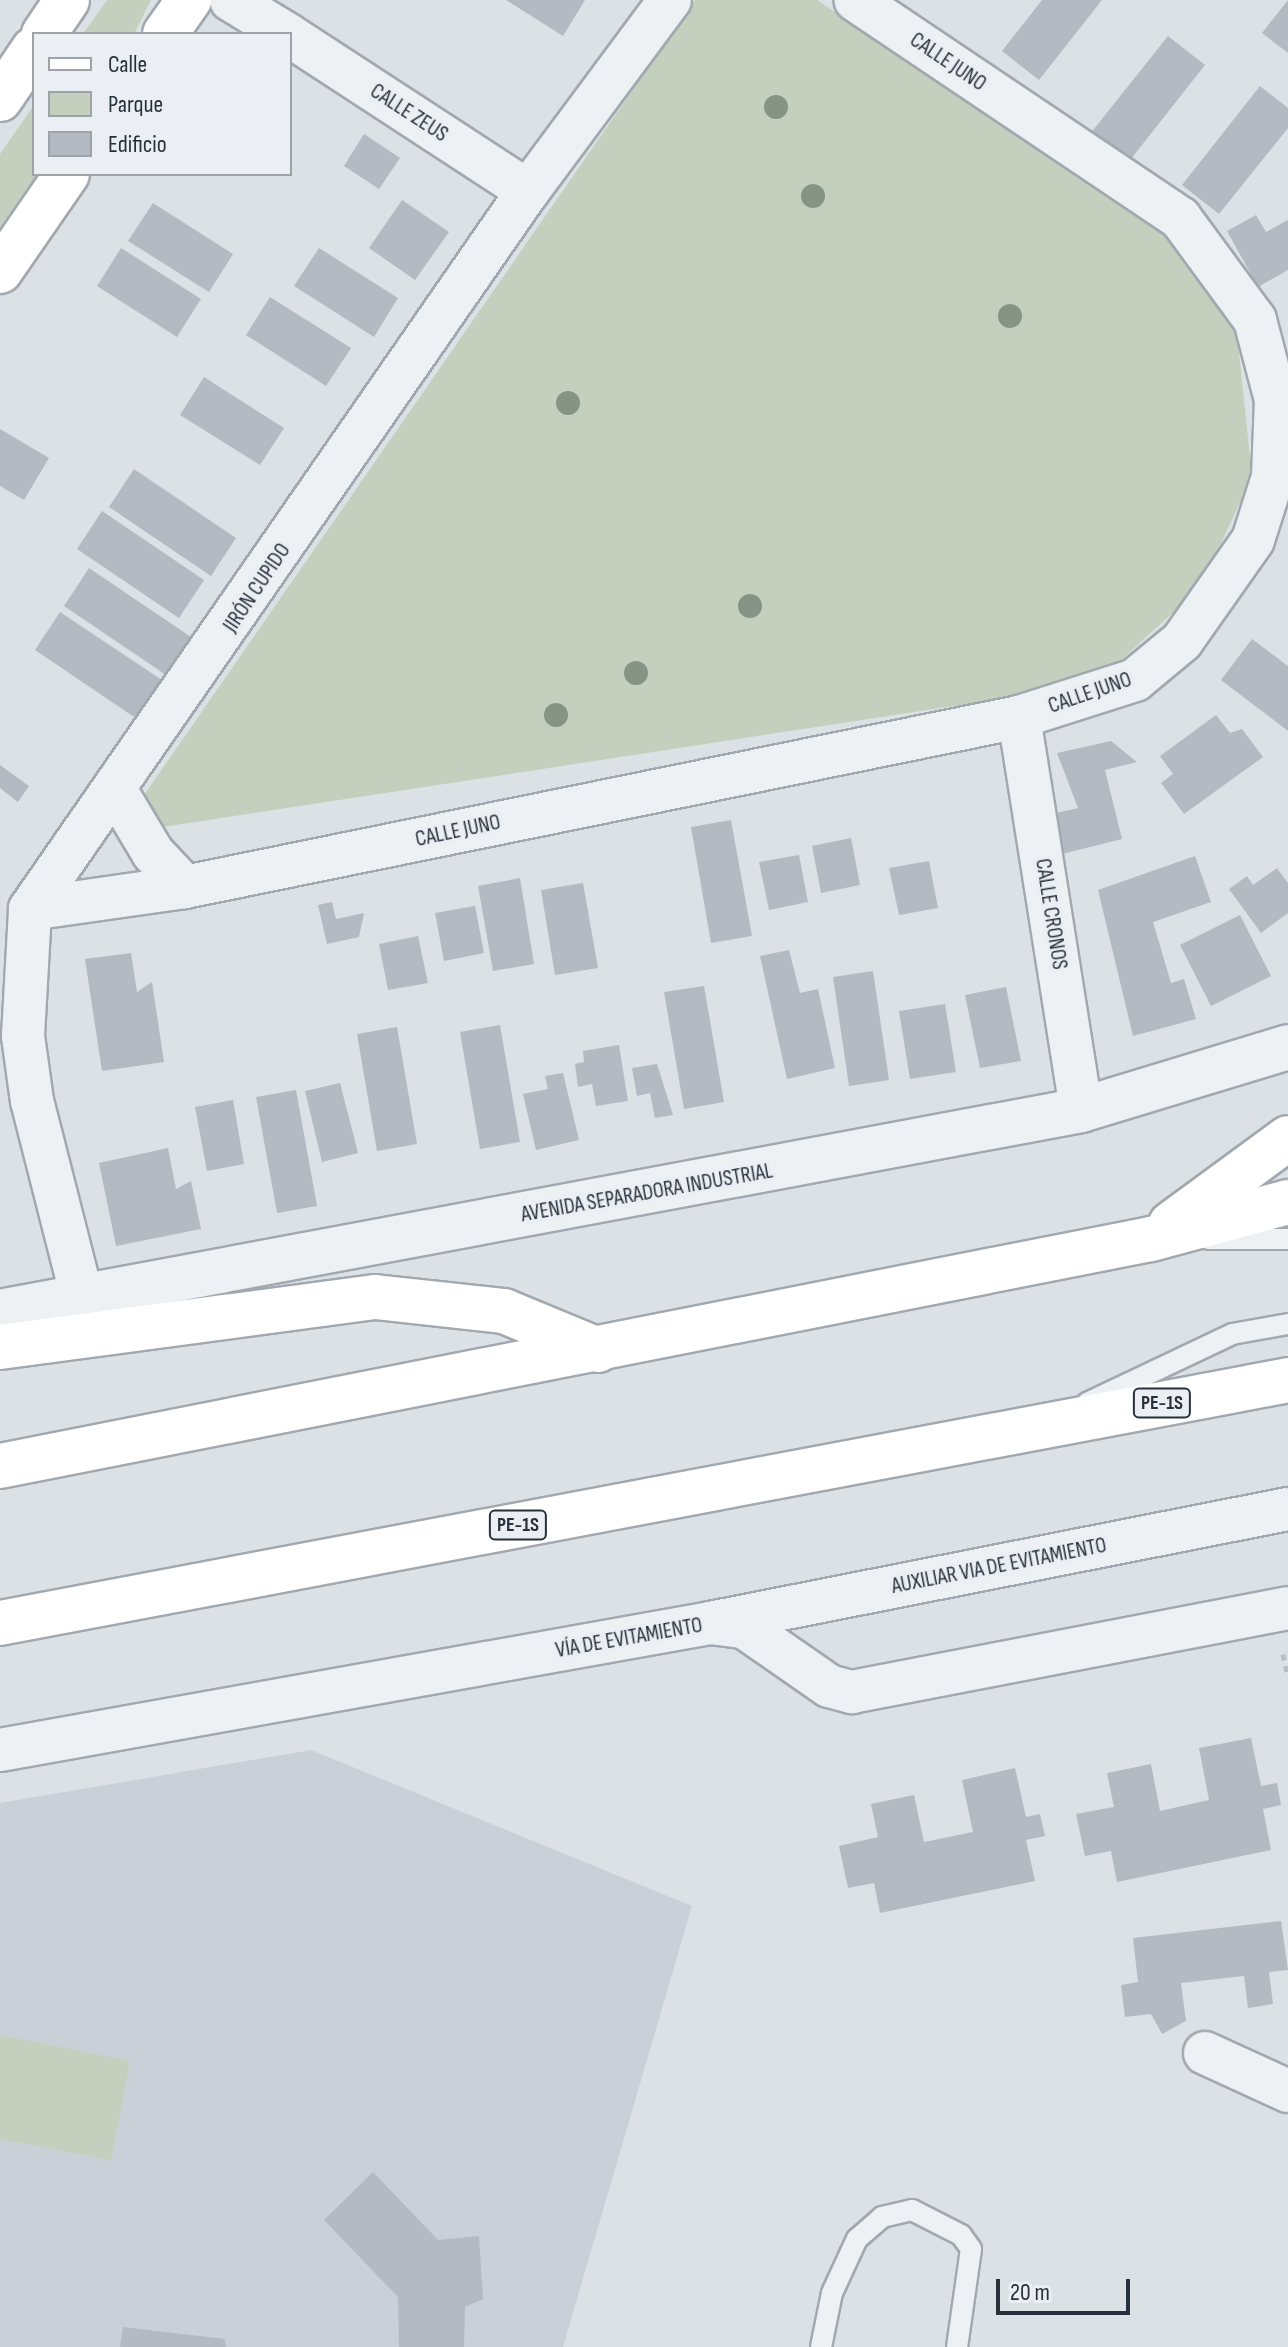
<!DOCTYPE html>
<meta charset="utf-8">
<style>
body{margin:0}
#map{position:relative;width:1288px;height:2347px;overflow:hidden;background:#dce1e5;font-family:"Sofia Sans Condensed",sans-serif}
div>[style]{position:absolute}
.built>*{inset:0;background:#cad0d7}
.green>*{inset:0;background:#c4cfbe}
.building>*{inset:0;background:#b4bac2}
.path>*{height:5px;margin-top:-2.5px;transform-origin:0;background:repeating-linear-gradient(90deg,#babfc4 0 6px,transparent 0 12px)}
.roads{filter:drop-shadow(2px 0 #a2a8af) drop-shadow(-2px 0 #a2a8af) drop-shadow(0 2px #a2a8af) drop-shadow(0 -2px #a2a8af)}
.service>*{height:20px;margin:-10px;padding:0 10px;transform-origin:10px;border-radius:10px;background:#eef1f4}
.minor>*{height:42px;margin:-21px;padding:0 21px;transform-origin:21px;border-radius:21px;background:#eef1f4}
.tertiary>*{height:44px;margin:-22px;padding:0 22px;transform-origin:22px;border-radius:22px;background:#eef1f4}
.secondary>*{height:44px;margin:-22px;padding:0 22px;transform-origin:22px;border-radius:22px;background:#fff}
.motorway>*{height:44px;margin:-22px;padding:0 22px;transform-origin:22px;border-radius:22px;background:#fff}
.trees>*{width:24px;height:24px;margin:-12px;border-radius:50%;background:#859484}
span{translate:-50% -50%;white-space:nowrap;text-align:center;line-height:1.15;-webkit-text-stroke:8px #ebeff3;paint-order:stroke}
.shield-label span{padding:2px 6px;background:#ebeff3;border:2px solid;border-radius:6px;-webkit-text-stroke-width:0}
.shield-label{font-size:20px;color:#27303b;font-weight:700}
.street-label{font-size:22px;color:#27303b}
.legend{position:absolute;left:32px;top:32px;width:260px;height:144px;box-sizing:border-box;background:#ebeff3;border:2px solid #9da3a9;margin:0;padding:10px 14px;list-style:none;font-size:24px;color:#27303b}
.legend li{display:flex;align-items:center;gap:16px;height:40px}
.legend b{width:40px;border:2px solid #9da3a9}
.scale{position:absolute;left:996px;top:2279px;width:134px;height:36px;box-sizing:border-box;border:4px solid #27303b;border-top:0;padding-left:10px;font-size:24px;line-height:28px;white-space:nowrap;color:#27303b;-webkit-text-stroke:6px #ebeff3;paint-order:stroke}
</style>
<div id="map">
<div class="built">
<div style="clip-path:polygon(311px 1750px,692px 1906px,563px 2347px,0 2347px,0 1803px)"></div>
</div>
<div class="green">
<div style="clip-path:polygon(107px 0,151px 0,134px 34px,83px 34px)"></div>
<div style="clip-path:polygon(695px 0,817px 0,1166px 234px,1236px 324px,1252px 476px,1201px 587px,1121px 660px,1006px 698px,117px 834px)"></div>
<div style="clip-path:polygon(34px 105px,37px 174px,0 227px,0 154px)"></div>
<div style="clip-path:polygon(0 2035px,130px 2061px,111px 2160px,0 2139px)"></div>
</div>
<div class="building">
<div style="clip-path:polygon(506px 0,585px 0,563px 36px)"></div>
<div style="clip-path:polygon(1042px 0,1102px 0,1039px 80px,1002px 51px)"></div>
<div style="clip-path:polygon(1288px 0,1288px 53px,1262px 33px)"></div>
<div style="clip-path:polygon(1168px 36px,1205px 65px,1127px 164px,1090px 134px)"></div>
<div style="clip-path:polygon(1260px 86px,1288px 108px,1288px 128px,1219px 214px,1182px 185px)"></div>
<div style="clip-path:polygon(364px 134px,400px 158px,379px 189px,344px 166px)"></div>
<div style="clip-path:polygon(402px 200px,449px 232px,415px 280px,369px 248px)"></div>
<div style="clip-path:polygon(153px 203px,233px 254px,209px 292px,128px 241px)"></div>
<div style="clip-path:polygon(1256px 215px,1266px 232px,1288px 220px,1288px 270px,1258px 287px,1227px 231px)"></div>
<div style="clip-path:polygon(121px 248px,201px 299px,177px 337px,97px 286px)"></div>
<div style="clip-path:polygon(319px 248px,398px 298px,374px 337px,294px 286px)"></div>
<div style="clip-path:polygon(270px 297px,351px 348px,326px 386px,246px 335px)"></div>
<div style="clip-path:polygon(204px 377px,284px 428px,260px 465px,180px 415px)"></div>
<div style="clip-path:polygon(0 429px,49px 458px,24px 500px,0 486px)"></div>
<div style="clip-path:polygon(134px 469px,236px 538px,211px 576px,109px 507px)"></div>
<div style="clip-path:polygon(102px 511px,204px 580px,179px 618px,77px 549px)"></div>
<div style="clip-path:polygon(89px 568px,191px 637px,166px 675px,64px 606px)"></div>
<div style="clip-path:polygon(60px 612px,162px 680px,137px 719px,35px 650px)"></div>
<div style="clip-path:polygon(1252px 639px,1288px 666px,1288px 731px,1221px 680px)"></div>
<div style="clip-path:polygon(1216px 715px,1230px 733px,1242px 729px,1263px 757px,1184px 814px,1161px 783px,1173px 774px,1160px 756px)"></div>
<div style="clip-path:polygon(1111px 741px,1137px 762px,1105px 770px,1122px 839px,1062px 854px,1052px 814px,1078px 808px,1057px 753px)"></div>
<div style="clip-path:polygon(0 765px,29px 786px,18px 802px,0 788px)"></div>
<div style="clip-path:polygon(731px 820px,752px 936px,711px 943px,691px 827px)"></div>
<div style="clip-path:polygon(851px 838px,860px 885px,821px 893px,812px 846px)"></div>
<div style="clip-path:polygon(799px 855px,808px 902px,769px 910px,759px 862px)"></div>
<div style="clip-path:polygon(1195px 856px,1211px 902px,1153px 922px,1171px 983px,1184px 979px,1196px 1019px,1133px 1036px,1098px 890px)"></div>
<div style="clip-path:polygon(929px 861px,938px 908px,899px 915px,889px 868px)"></div>
<div style="clip-path:polygon(1277px 868px,1288px 883px,1288px 913px,1261px 933px,1229px 889px,1247px 876px,1253px 885px)"></div>
<div style="clip-path:polygon(520px 878px,534px 964px,493px 971px,478px 886px)"></div>
<div style="clip-path:polygon(583px 883px,598px 968px,555px 975px,541px 890px)"></div>
<div style="clip-path:polygon(332px 902px,336px 919px,364px 913px,359px 937px,327px 944px,318px 905px)"></div>
<div style="clip-path:polygon(475px 906px,484px 953px,444px 961px,435px 913px)"></div>
<div style="clip-path:polygon(1240px 915px,1271px 976px,1211px 1006px,1180px 945px)"></div>
<div style="clip-path:polygon(418px 936px,428px 983px,388px 990px,379px 944px)"></div>
<div style="clip-path:polygon(789px 950px,800px 993px,818px 989px,835px 1068px,787px 1079px,760px 956px)"></div>
<div style="clip-path:polygon(131px 953px,137px 992px,152px 982px,164px 1062px,102px 1071px,85px 959px)"></div>
<div style="clip-path:polygon(873px 971px,889px 1080px,849px 1086px,833px 977px)"></div>
<div style="clip-path:polygon(704px 986px,724px 1102px,684px 1109px,664px 992px)"></div>
<div style="clip-path:polygon(1006px 987px,1021px 1061px,980px 1068px,965px 995px)"></div>
<div style="clip-path:polygon(945px 1004px,956px 1072px,910px 1079px,899px 1011px)"></div>
<div style="clip-path:polygon(500px 1025px,520px 1142px,480px 1149px,460px 1032px)"></div>
<div style="clip-path:polygon(397px 1027px,417px 1144px,377px 1151px,357px 1034px)"></div>
<div style="clip-path:polygon(619px 1045px,628px 1101px,596px 1106px,592px 1084px,578px 1087px,575px 1064px,584px 1062px,583px 1051px)"></div>
<div style="clip-path:polygon(657px 1064px,673px 1115px,655px 1118px,650px 1093px,637px 1096px,632px 1068px)"></div>
<div style="clip-path:polygon(563px 1073px,579px 1140px,536px 1150px,523px 1094px,548px 1089px,545px 1076px)"></div>
<div style="clip-path:polygon(340px 1083px,358px 1153px,322px 1162px,305px 1091px)"></div>
<div style="clip-path:polygon(296px 1090px,317px 1206px,277px 1213px,256px 1097px)"></div>
<div style="clip-path:polygon(233px 1100px,244px 1164px,207px 1171px,195px 1107px)"></div>
<div style="clip-path:polygon(168px 1148px,176px 1189px,191px 1181px,201px 1229px,116px 1246px,99px 1163px)"></div>
<div style="clip-path:polygon(1251px 1738px,1261px 1786px,1277px 1783px,1281px 1805px,1263px 1809px,1271px 1850px,1117px 1882px,1111px 1851px,1085px 1856px,1076px 1814px,1114px 1807px,1107px 1773px,1151px 1764px,1160px 1811px,1209px 1800px,1199px 1748px)"></div>
<div style="clip-path:polygon(1015px 1768px,1026px 1817px,1040px 1814px,1045px 1836px,1026px 1840px,1035px 1881px,880px 1913px,874px 1883px,848px 1888px,839px 1846px,878px 1837px,871px 1804px,914px 1795px,924px 1842px,973px 1832px,962px 1780px)"></div>
<div style="clip-path:polygon(1281px 1921px,1288px 1970px,1269px 1972px,1273px 2004px,1248px 2008px,1244px 1976px,1181px 1983px,1186px 2021px,1162px 2034px,1151px 2014px,1125px 2017px,1121px 1985px,1138px 1982px,1133px 1938px)"></div>
<div style="clip-path:polygon(373px 2172px,438px 2240px,479px 2236px,483px 2299px,465px 2307px,464px 2347px,399px 2347px,398px 2297px,324px 2220px)"></div>
<div style="clip-path:polygon(123px 2327px,225px 2339px,226px 2347px,120px 2347px)"></div>
</div>
<div class="path">
<div style="left:1283px;top:1654px;width:24px;rotate:78deg"></div>
</div>
<div class="roads">
<div class="service">
<div style="left:1208px;top:1239px;width:80px"></div>
<div style="left:1087px;top:1403px;width:161px;rotate:-25.4deg"></div>
<div style="left:1232px;top:1334px;width:57px;rotate:-10.1deg"></div>
<div style="left:821px;top:2347px;width:55px;rotate:-78.5deg"></div>
<div style="left:832px;top:2293px;width:60px;rotate:-65.2deg"></div>
<div style="left:857px;top:2239px;width:33px;rotate:-41deg"></div>
<div style="left:882px;top:2217px;width:31px;rotate:-13deg"></div>
<div style="left:912px;top:2210px;width:55px;rotate:27deg"></div>
<div style="left:961px;top:2235px;width:17px;rotate:54deg"></div>
<div style="left:971px;top:2249px;width:99px;rotate:98.1deg"></div>
</div>
<div class="minor">
<div style="left:231px;top:0;width:66px;rotate:31.3deg"></div>
<div style="left:290px;top:36px;width:284px;rotate:33.1deg"></div>
<div style="left:1019px;top:717px;width:398px;rotate:81deg"></div>
<div style="left:116px;top:791px;width:72px;rotate:59.2deg"></div>
<div style="left:153px;top:853px;width:47px;rotate:46.7deg"></div>
<div style="left:30px;top:909px;width:157px;rotate:-8.1deg"></div>
<div style="left:185px;top:887px;width:851px;rotate:-11.52deg"></div>
<div style="left:1019px;top:717px;width:122px;rotate:-17.7deg"></div>
<div style="left:1135px;top:680px;width:61px;rotate:-39.7deg"></div>
<div style="left:1182px;top:641px;width:123px;rotate:-54.9deg"></div>
<div style="left:1253px;top:540px;width:66px;rotate:-72.4deg"></div>
<div style="left:1273px;top:477px;width:77px;rotate:-87.8deg"></div>
<div style="left:1276px;top:400px;width:83px;rotate:-104.7deg"></div>
<div style="left:1255px;top:320px;width:127px;rotate:-126.3deg"></div>
<div style="left:1180px;top:218px;width:391px;rotate:-146.1deg"></div>
<div style="left:81px;top:1293px;width:198px;rotate:-104.3deg"></div>
<div style="left:32px;top:1101px;width:66px;rotate:-97.9deg"></div>
<div style="left:23px;top:1036px;width:127px;rotate:-86.8deg"></div>
<div style="left:30px;top:909px;width:874px;rotate:-55.26deg"></div>
<div style="left:528px;top:191px;width:238px;rotate:-53.4deg"></div>
<div style="left:715px;top:1622px;width:584px;rotate:-11.16deg"></div>
<div style="left:0;top:1750px;width:721px;rotate:-10.14deg"></div>
<div style="left:710px;top:1623px;width:34px;rotate:7deg"></div>
<div style="left:744px;top:1627px;width:103px;rotate:34.8deg"></div>
<div style="left:829px;top:1686px;width:24px;rotate:15deg"></div>
<div style="left:852px;top:1692px;width:444px;rotate:-10.9deg"></div>
<div style="left:1205px;top:2053px;width:91px;rotate:24.6deg"></div>
</div>
<div class="tertiary">
<div style="left:0;top:1312px;width:1100px;rotate:-10.58deg"></div>
<div style="left:1081px;top:1110px;width:216px;rotate:-16.9deg"></div>
</div>
<div class="secondary">
<div style="left:44px;top:34px;width:41px;rotate:-55.9deg"></div>
<div style="left:165px;top:34px;width:42px;rotate:-54.8deg"></div>
<div style="left:0;top:99px;width:60px;rotate:-55.8deg"></div>
<div style="left:0;top:271px;width:118px;rotate:-55.4deg"></div>
</div>
<div class="motorway">
<div style="left:1171px;top:1224px;width:145px;rotate:-36.3deg"></div>
<div style="left:0;top:1347px;width:378px;rotate:-7.6deg"></div>
<div style="left:375px;top:1297px;width:130px;rotate:6.2deg"></div>
<div style="left:504px;top:1311px;width:102px;rotate:22.5deg"></div>
<div style="left:0;top:1466px;width:1173px;rotate:-11.16deg"></div>
<div style="left:1151px;top:1239px;width:142px;rotate:-15.1deg"></div>
<div style="left:0;top:1623px;width:1311px;rotate:-10.68deg"></div>
</div>
</div>
<div class="trees">
<div style="left:776px;top:107px"></div>
<div style="left:813px;top:196px"></div>
<div style="left:1010px;top:316px"></div>
<div style="left:568px;top:403px"></div>
<div style="left:750px;top:606px"></div>
<div style="left:636px;top:673px"></div>
<div style="left:556px;top:715px"></div>
</div>
<div class="shield-label">
<span style="left:1162px;top:1403px">PE-1S</span>
<span style="left:518px;top:1525px">PE-1S</span>
</div>
<div class="street-label">
<span style="left:948px;top:62px;rotate:34deg">CALLE JUNO</span>
<span style="left:409px;top:113px;rotate:33deg">CALLE ZEUS</span>
<span style="left:257px;top:588px;rotate:-56deg">JIRÓN CUPIDO</span>
<span style="left:1090px;top:693px;rotate:-19deg">CALLE JUNO</span>
<span style="left:458px;top:831px;rotate:-12deg">CALLE JUNO</span>
<span style="left:1051px;top:914px;rotate:81deg">CALLE CRONOS</span>
<span style="left:647px;top:1193px;rotate:-10deg">AVENIDA SEPARADORA INDUSTRIAL</span>
<span style="left:999px;top:1566px;rotate:-11deg">AUXILIAR VIA DE EVITAMIENTO</span>
<span style="left:629px;top:1638px;rotate:-10deg">VÍA DE EVITAMIENTO</span>
</div>
<ul class="legend">
<li><b style="height:10px;background:#fff"></b>Calle</li>
<li><b style="height:22px;background:#c4cfbe"></b>Parque</li>
<li><b style="height:22px;background:#b4bac2"></b>Edificio</li>
</ul>
<div class="scale">20 m</div>
</div>
